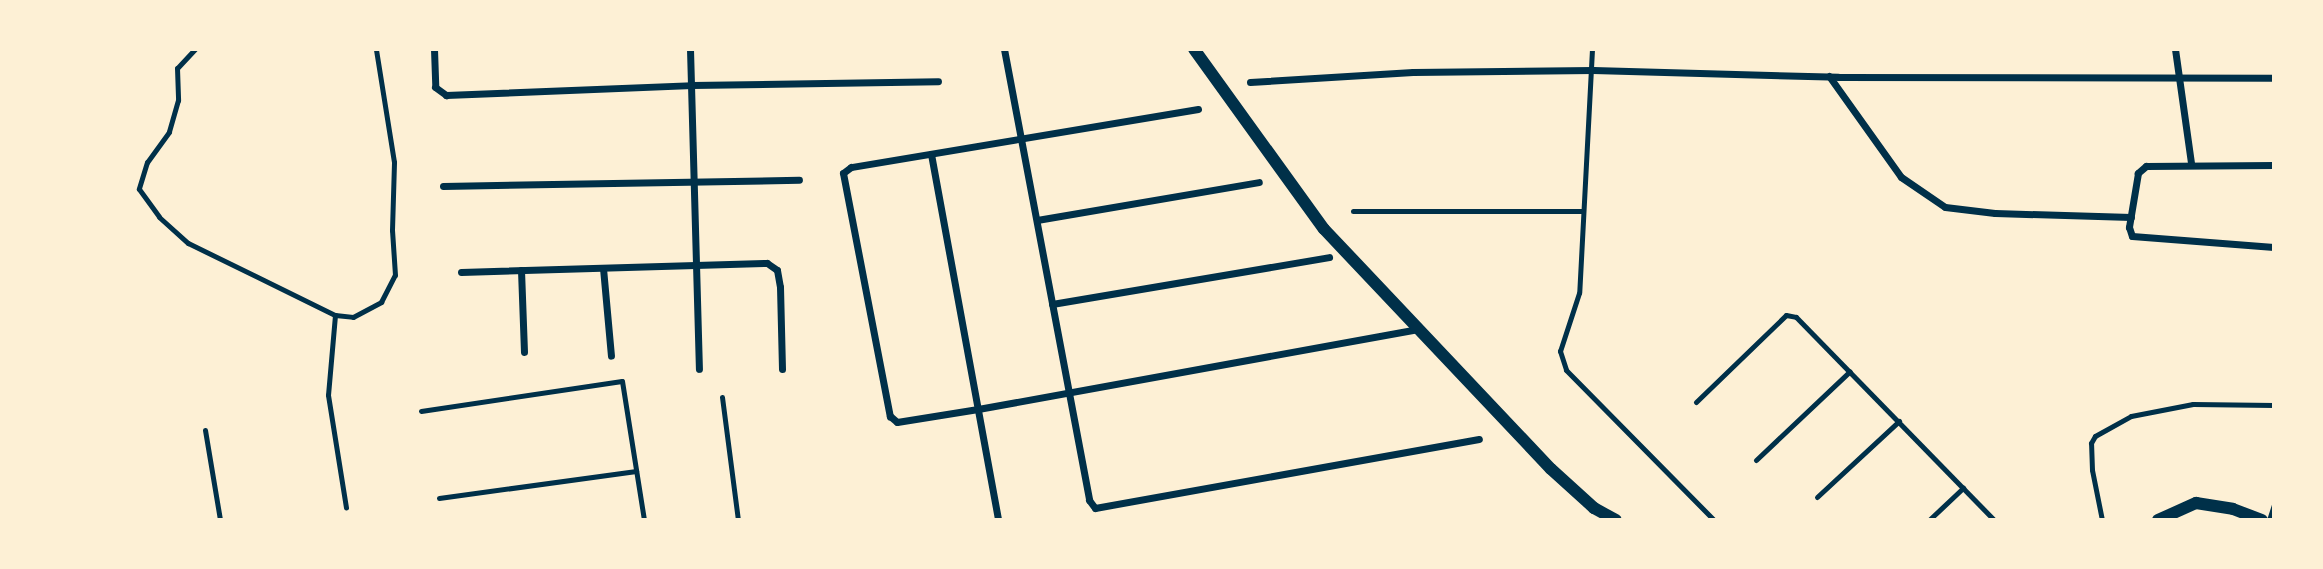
<!DOCTYPE html>
<style>
body{margin:0}
#map{position:relative;width:2323px;height:569px;overflow:hidden;background:#fdf0d5;font-family:"Exo 2",sans-serif}
div>[style]{position:absolute}
.service>*{height:5px;margin:-2.5px;padding:0 2.5px;transform-origin:2.5px;border-radius:2.5px;background:#003049}
.minor>*{height:7px;margin:-3.5px;padding:0 3.5px;transform-origin:3.5px;border-radius:3.5px;background:#003049}
.tertiary>*{height:12px;margin:-6px;padding:0 6px;transform-origin:6px;border-radius:6px;background:#003049}
span{translate:-50% -50%;white-space:nowrap;text-align:center;line-height:1.15;-webkit-text-stroke:6px #fdf0d5;paint-order:stroke}
.frame{position:absolute;inset:0;border:51px solid #fdf0d5;pointer-events:none}
</style>
<div id="map">
<div class="service">
<div style="left:195px;top:49px;width:26px;rotate:133deg"></div>
<div style="left:177px;top:68px;width:32px;rotate:88deg"></div>
<div style="left:178px;top:100px;width:33px;rotate:106deg"></div>
<div style="left:169px;top:132px;width:37px;rotate:126deg"></div>
<div style="left:147px;top:162px;width:28px;rotate:107deg"></div>
<div style="left:139px;top:189px;width:34px;rotate:54deg"></div>
<div style="left:159px;top:217px;width:39px;rotate:42deg"></div>
<div style="left:188px;top:243px;width:164px;rotate:26.1deg"></div>
<div style="left:335px;top:315px;width:18px;rotate:6deg"></div>
<div style="left:353px;top:317px;width:32px;rotate:-28deg"></div>
<div style="left:381px;top:302px;width:30px;rotate:-63deg"></div>
<div style="left:395px;top:275px;width:45px;rotate:-93.8deg"></div>
<div style="left:392px;top:230px;width:68px;rotate:-88.3deg"></div>
<div style="left:394px;top:162px;width:114px;rotate:-99.1deg"></div>
<div style="left:1592px;top:49px;width:244px;rotate:93deg"></div>
<div style="left:1579px;top:293px;width:61px;rotate:108.1deg"></div>
<div style="left:1560px;top:351px;width:20px;rotate:72deg"></div>
<div style="left:1566px;top:370px;width:211px;rotate:45.4deg"></div>
<div style="left:1353px;top:211px;width:229px"></div>
<div style="left:335px;top:315px;width:80px;rotate:95deg"></div>
<div style="left:328px;top:395px;width:114px;rotate:80.9deg"></div>
<div style="left:722px;top:397px;width:124px;rotate:82.6deg"></div>
<div style="left:1696px;top:402px;width:125px;rotate:-44deg"></div>
<div style="left:1786px;top:315px;width:10px;rotate:11deg"></div>
<div style="left:1796px;top:317px;width:284px;rotate:45.7deg"></div>
<div style="left:421px;top:411px;width:203px;rotate:-8.5deg"></div>
<div style="left:622px;top:381px;width:141px;rotate:81deg"></div>
<div style="left:205px;top:430px;width:91px;rotate:80.5deg"></div>
<div style="left:1756px;top:460px;width:129px;rotate:-43.4deg"></div>
<div style="left:1817px;top:497px;width:112px;rotate:-42.8deg"></div>
<div style="left:439px;top:498px;width:199px;rotate:-7.8deg"></div>
<div style="left:1929px;top:520px;width:47px;rotate:-43.3deg"></div>
<div style="left:2102px;top:520px;width:51px;rotate:-101.3deg"></div>
<div style="left:2092px;top:470px;width:27px;rotate:-92deg"></div>
<div style="left:2091px;top:443px;width:8px;rotate:-60deg"></div>
<div style="left:2095px;top:436px;width:41px;rotate:-29.1deg"></div>
<div style="left:2131px;top:416px;width:63px;rotate:-11deg"></div>
<div style="left:2193px;top:404px;width:81px;rotate:0.7deg"></div>
<div style="left:2269px;top:520px;width:16px;rotate:-72deg"></div>
</div>
<div class="minor">
<div style="left:434px;top:49px;width:38px;rotate:88deg"></div>
<div style="left:435px;top:87px;width:14px;rotate:36deg"></div>
<div style="left:446px;top:95px;width:246px;rotate:-2.3deg"></div>
<div style="left:692px;top:85px;width:246px;rotate:-0.9deg"></div>
<div style="left:690px;top:49px;width:320px;rotate:88.4deg"></div>
<div style="left:1004px;top:49px;width:459px;rotate:79.3deg"></div>
<div style="left:1089px;top:500px;width:10px;rotate:53deg"></div>
<div style="left:1095px;top:508px;width:390px;rotate:-10.2deg"></div>
<div style="left:2175px;top:49px;width:115px;rotate:82deg"></div>
<div style="left:1829px;top:76px;width:124px;rotate:54.5deg"></div>
<div style="left:1901px;top:177px;width:53px;rotate:34.3deg"></div>
<div style="left:1945px;top:207px;width:50px;rotate:6.8deg"></div>
<div style="left:1995px;top:213px;width:136px;rotate:1.7deg"></div>
<div style="left:1250px;top:82px;width:163px;rotate:-3.5deg"></div>
<div style="left:1413px;top:72px;width:180px;rotate:-0.6deg"></div>
<div style="left:1593px;top:70px;width:245px;rotate:1.6deg"></div>
<div style="left:1838px;top:77px;width:436px;rotate:0.1deg"></div>
<div style="left:1198px;top:109px;width:352px;rotate:170.5deg"></div>
<div style="left:851px;top:167px;width:10px;rotate:143deg"></div>
<div style="left:843px;top:173px;width:248px;rotate:79.1deg"></div>
<div style="left:890px;top:416px;width:9px;rotate:41deg"></div>
<div style="left:897px;top:422px;width:82px;rotate:-9.1deg"></div>
<div style="left:978px;top:409px;width:446px;rotate:-10.3deg"></div>
<div style="left:931px;top:154px;width:372px;rotate:79.6deg"></div>
<div style="left:2274px;top:165px;width:128px;rotate:179.6deg"></div>
<div style="left:2146px;top:166px;width:11px;rotate:139deg"></div>
<div style="left:2138px;top:173px;width:55px;rotate:99.5deg"></div>
<div style="left:2129px;top:227px;width:9px;rotate:72deg"></div>
<div style="left:2132px;top:236px;width:142px;rotate:4.4deg"></div>
<div style="left:443px;top:186px;width:356px;rotate:-1deg"></div>
<div style="left:1037px;top:220px;width:225px;rotate:-9.7deg"></div>
<div style="left:603px;top:268px;width:88px;rotate:84.8deg"></div>
<div style="left:521px;top:270px;width:82px;rotate:87.9deg"></div>
<div style="left:461px;top:272px;width:306px;rotate:-1.7deg"></div>
<div style="left:767px;top:263px;width:12px;rotate:35deg"></div>
<div style="left:777px;top:270px;width:17px;rotate:80deg"></div>
<div style="left:780px;top:287px;width:82px;rotate:88.6deg"></div>
<div style="left:1052px;top:304px;width:281px;rotate:-9.6deg"></div>
</div>
<div class="tertiary">
<div style="left:1194px;top:49px;width:222px;rotate:54.2deg"></div>
<div style="left:1324px;top:229px;width:330px;rotate:46.6deg"></div>
<div style="left:1551px;top:469px;width:58px;rotate:42.2deg"></div>
<div style="left:1594px;top:508px;width:25px;rotate:29deg"></div>
<div style="left:2158px;top:520px;width:42px;rotate:-24.1deg"></div>
<div style="left:2196px;top:503px;width:37px;rotate:9deg"></div>
<div style="left:2233px;top:509px;width:31px;rotate:21deg"></div>
</div>
<div class="frame"></div>
</div>
